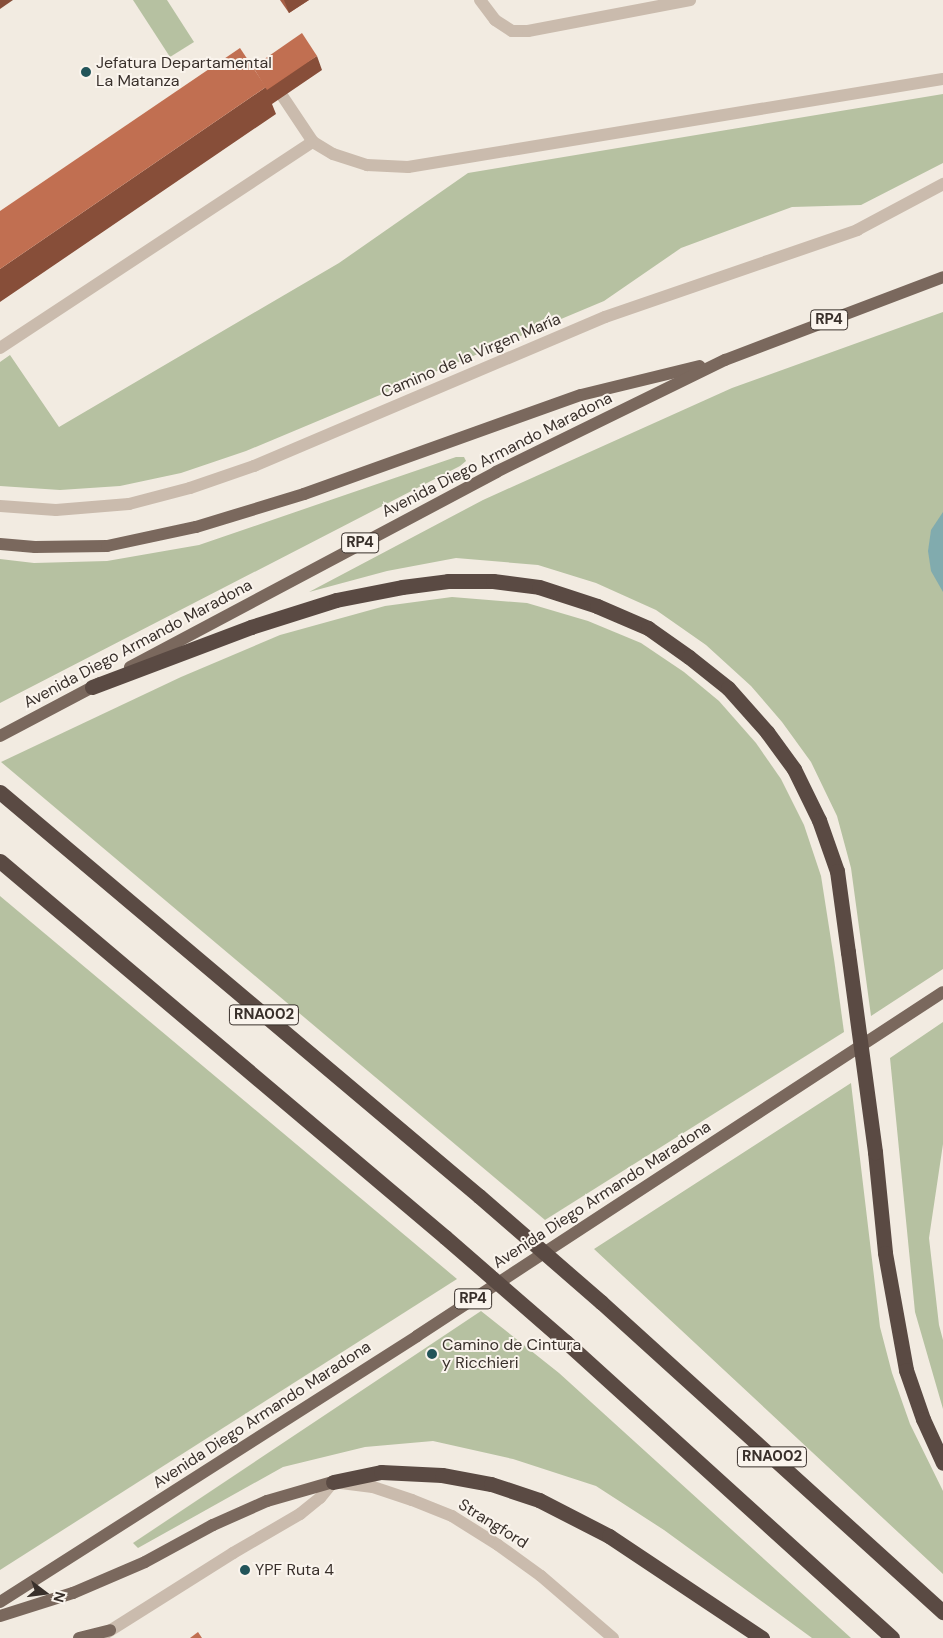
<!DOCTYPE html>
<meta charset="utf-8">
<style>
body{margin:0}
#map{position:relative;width:943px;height:1638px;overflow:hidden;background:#f2ebe1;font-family:"DM Sans",sans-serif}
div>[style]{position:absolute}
.green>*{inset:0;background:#b6c1a1}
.water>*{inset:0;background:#81abae}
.minor>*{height:12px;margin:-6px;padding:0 6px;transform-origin:6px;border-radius:6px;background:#cabbad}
.major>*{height:12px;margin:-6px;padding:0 6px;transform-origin:6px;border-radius:6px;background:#7a685d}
.highway>*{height:15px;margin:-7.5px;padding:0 7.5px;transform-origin:7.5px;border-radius:7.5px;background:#5a4a43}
.highway-bridge>*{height:15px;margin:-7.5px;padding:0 7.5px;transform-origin:7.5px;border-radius:7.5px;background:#5a4a43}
.wall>*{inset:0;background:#a65f46}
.shaded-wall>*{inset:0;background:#874e39}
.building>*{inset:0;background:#c16f51}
.dots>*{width:14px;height:14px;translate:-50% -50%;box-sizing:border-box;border:2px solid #faf4ed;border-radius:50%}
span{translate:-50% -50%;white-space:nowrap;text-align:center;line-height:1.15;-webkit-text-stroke:4px #faf4ed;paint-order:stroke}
.shield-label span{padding:1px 4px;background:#faf4ed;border:1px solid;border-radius:4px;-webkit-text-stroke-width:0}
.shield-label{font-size:15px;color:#39302b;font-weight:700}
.poi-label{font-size:16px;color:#39302b}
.left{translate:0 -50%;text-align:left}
.street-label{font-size:16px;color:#39302b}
.north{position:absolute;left:20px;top:1568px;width:50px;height:50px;-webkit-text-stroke:4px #faf4ed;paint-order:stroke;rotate:105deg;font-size:14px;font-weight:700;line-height:20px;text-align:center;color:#39302b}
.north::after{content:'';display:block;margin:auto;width:18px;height:22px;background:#39302b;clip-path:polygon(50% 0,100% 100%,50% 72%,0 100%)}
</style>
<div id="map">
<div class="green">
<div style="clip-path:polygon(133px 0,167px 0,194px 42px,170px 57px)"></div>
<div style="clip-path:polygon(943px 94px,943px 163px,861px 205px,792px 207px,681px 248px,604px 301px,246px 451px,181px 473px,120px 486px,60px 490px,0 486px,0 362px,10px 355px,59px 427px,339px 263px,468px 173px)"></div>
<div style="clip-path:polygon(943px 312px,943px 969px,871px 1016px,851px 868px,837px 816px,811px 762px,782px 722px,751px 686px,706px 645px,656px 610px,596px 583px,538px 565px,456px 558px,387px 571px,309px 592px,483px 500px,732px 388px)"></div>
<div style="clip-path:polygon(456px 457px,464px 457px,466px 461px,460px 466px,0 703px,0 559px,34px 563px,107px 561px,199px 545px)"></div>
<div style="clip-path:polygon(452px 597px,527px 603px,588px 621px,641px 643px,684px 672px,719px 701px,756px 743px,781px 779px,804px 825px,821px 876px,834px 959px,844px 1032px,545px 1220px,1px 762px,181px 677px,280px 635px,385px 606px)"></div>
<div style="clip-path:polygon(0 896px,457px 1279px,0 1570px)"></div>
<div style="clip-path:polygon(943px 1022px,943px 1144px,929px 1238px,939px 1325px,943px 1340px,943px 1409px,915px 1312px,890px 1058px)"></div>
<div style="clip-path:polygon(851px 1083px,880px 1327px,892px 1373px,910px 1424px,943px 1491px,943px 1574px,594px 1249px)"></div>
<div style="clip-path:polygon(481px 1311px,559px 1373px,851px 1638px,812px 1638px,664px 1530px,596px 1486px,513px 1459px,433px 1441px,365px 1447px,283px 1467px,138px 1548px,133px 1543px)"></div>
</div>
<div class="water">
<div style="clip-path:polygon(943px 512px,943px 592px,931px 571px,928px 551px,931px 530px)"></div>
</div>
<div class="minor">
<div style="left:480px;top:0;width:25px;rotate:53deg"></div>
<div style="left:495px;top:20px;width:20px;rotate:33deg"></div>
<div style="left:512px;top:31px;width:16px"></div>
<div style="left:528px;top:31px;width:165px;rotate:-10.8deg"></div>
<div style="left:283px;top:97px;width:54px;rotate:56.3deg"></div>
<div style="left:0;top:348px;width:375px;rotate:-33.4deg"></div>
<div style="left:313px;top:142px;width:23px;rotate:31deg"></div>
<div style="left:333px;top:154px;width:36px;rotate:18deg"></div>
<div style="left:367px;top:165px;width:41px;rotate:2.8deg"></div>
<div style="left:408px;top:167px;width:542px;rotate:-9.34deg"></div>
<div style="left:0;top:506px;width:56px;rotate:4.1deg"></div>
<div style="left:56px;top:510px;width:73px;rotate:-4.7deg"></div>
<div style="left:129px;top:504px;width:63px;rotate:-14.7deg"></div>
<div style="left:190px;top:488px;width:68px;rotate:-19deg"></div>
<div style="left:254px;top:466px;width:381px;rotate:-23deg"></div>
<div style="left:605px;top:317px;width:267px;rotate:-19deg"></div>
<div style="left:857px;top:230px;width:98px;rotate:-28.1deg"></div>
<div style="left:103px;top:1635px;width:154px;rotate:-32.2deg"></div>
<div style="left:233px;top:1553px;width:78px;rotate:-30.2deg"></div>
<div style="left:300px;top:1514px;width:26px;rotate:-39deg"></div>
<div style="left:320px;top:1498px;width:21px;rotate:-51deg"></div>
<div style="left:333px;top:1482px;width:40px;rotate:7.1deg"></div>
<div style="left:373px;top:1487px;width:41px;rotate:18.4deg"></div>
<div style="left:412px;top:1500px;width:43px;rotate:21.8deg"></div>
<div style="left:452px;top:1516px;width:54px;rotate:32.2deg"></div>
<div style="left:498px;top:1545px;width:53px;rotate:35.8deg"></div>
<div style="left:541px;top:1576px;width:95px;rotate:40.7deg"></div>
</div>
<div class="major">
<div style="left:0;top:544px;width:35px;rotate:5deg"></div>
<div style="left:35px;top:547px;width:72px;rotate:-0.8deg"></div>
<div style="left:107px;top:546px;width:91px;rotate:-12.1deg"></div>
<div style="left:196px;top:527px;width:113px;rotate:-17deg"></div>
<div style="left:304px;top:494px;width:294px;rotate:-19.7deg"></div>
<div style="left:581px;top:395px;width:122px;rotate:-13.7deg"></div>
<div style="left:130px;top:667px;width:415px;rotate:-28deg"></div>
<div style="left:496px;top:472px;width:255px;rotate:-26.1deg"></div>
<div style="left:725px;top:360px;width:233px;rotate:-20.8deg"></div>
<div style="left:0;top:736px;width:113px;rotate:-27.9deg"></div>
<div style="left:0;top:1602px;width:495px;rotate:-32.5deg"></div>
<div style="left:417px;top:1336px;width:628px;rotate:-33.18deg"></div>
<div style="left:0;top:1616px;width:77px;rotate:-17.5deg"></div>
<div style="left:73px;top:1593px;width:78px;rotate:-23.3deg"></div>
<div style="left:145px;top:1562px;width:77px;rotate:-28.6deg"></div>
<div style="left:213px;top:1525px;width:59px;rotate:-24deg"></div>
<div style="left:267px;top:1501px;width:69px;rotate:-16.1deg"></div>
<div style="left:79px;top:1638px;width:32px;rotate:-14deg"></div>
</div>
<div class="highway">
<div style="left:92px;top:687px;width:170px;rotate:-20.7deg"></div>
<div style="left:251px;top:627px;width:89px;rotate:-17.6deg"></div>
<div style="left:336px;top:600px;width:67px;rotate:-11.1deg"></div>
<div style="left:402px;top:587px;width:46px;rotate:-7.4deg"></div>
<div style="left:448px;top:581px;width:45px"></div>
<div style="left:493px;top:581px;width:46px;rotate:7.4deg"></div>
<div style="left:539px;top:587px;width:61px;rotate:18.1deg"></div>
<div style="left:597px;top:606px;width:56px;rotate:23.3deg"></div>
<div style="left:648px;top:628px;width:50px;rotate:35.3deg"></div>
<div style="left:689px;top:657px;width:50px;rotate:38.5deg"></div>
<div style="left:728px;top:688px;width:59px;rotate:48.4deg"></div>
<div style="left:767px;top:732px;width:46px;rotate:53.9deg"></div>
<div style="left:794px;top:769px;width:57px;rotate:63.9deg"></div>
<div style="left:819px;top:820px;width:54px;rotate:70.6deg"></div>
<div style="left:837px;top:871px;width:82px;rotate:82.3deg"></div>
<div style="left:0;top:792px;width:627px;rotate:40.15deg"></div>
<div style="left:0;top:861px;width:583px;rotate:40.2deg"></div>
<div style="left:875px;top:1152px;width:101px;rotate:84.3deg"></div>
<div style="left:885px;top:1253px;width:119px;rotate:79.8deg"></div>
<div style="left:906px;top:1370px;width:52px;rotate:70.9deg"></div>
<div style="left:923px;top:1419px;width:48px;rotate:65.6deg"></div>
<div style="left:601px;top:1302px;width:462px;rotate:42.2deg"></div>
<div style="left:566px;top:1342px;width:440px;rotate:42.2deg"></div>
<div style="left:333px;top:1482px;width:49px;rotate:-11.8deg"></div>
<div style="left:381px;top:1472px;width:61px;rotate:2.8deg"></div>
<div style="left:442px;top:1475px;width:50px;rotate:10.4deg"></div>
<div style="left:491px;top:1484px;width:51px;rotate:18.4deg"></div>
<div style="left:539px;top:1500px;width:79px;rotate:27.2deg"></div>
<div style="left:609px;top:1536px;width:184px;rotate:33.7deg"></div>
</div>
<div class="highway-bridge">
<div style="left:848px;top:952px;width:202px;rotate:82.3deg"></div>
<div style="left:479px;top:1196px;width:162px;rotate:41deg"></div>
<div style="left:445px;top:1237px;width:160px;rotate:41deg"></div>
</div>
<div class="wall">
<div style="clip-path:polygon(280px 0,309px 0,289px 13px)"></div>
</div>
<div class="shaded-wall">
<div style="clip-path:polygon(0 0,13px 0,0 9px)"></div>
<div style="clip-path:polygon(284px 0,309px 0,289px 13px)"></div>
<div style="clip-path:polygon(317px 56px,322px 70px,272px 104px,276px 114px,0 302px,0 269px,266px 87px)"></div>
</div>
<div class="building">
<div style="clip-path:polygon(302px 33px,317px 56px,267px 90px,253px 67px)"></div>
<div style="clip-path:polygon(240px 48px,266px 87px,0 269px,0 211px)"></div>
<div style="clip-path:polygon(198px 1632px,202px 1638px,190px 1638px)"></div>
</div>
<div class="dots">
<div style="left:86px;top:72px;background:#225459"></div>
<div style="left:432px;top:1354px;background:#225459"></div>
<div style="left:245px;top:1570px;background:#225459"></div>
</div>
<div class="shield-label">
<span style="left:829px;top:320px">RP4</span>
<span style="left:360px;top:543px">RP4</span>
<span style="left:264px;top:1015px">RNA002</span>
<span style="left:473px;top:1299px">RP4</span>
<span style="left:772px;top:1457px">RNA002</span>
</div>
<div class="poi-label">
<span class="left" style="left:96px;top:72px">Jefatura Departamental<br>La Matanza</span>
<span class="left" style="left:442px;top:1354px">Camino de Cintura<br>y Ricchieri</span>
<span class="left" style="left:255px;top:1570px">YPF Ruta 4</span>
</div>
<div class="street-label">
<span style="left:471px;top:356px;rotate:-23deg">Camino de la Virgen María</span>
<span style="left:497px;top:455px;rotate:-27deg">Avenida Diego Armando Maradona</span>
<span style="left:138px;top:644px;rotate:-28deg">Avenida Diego Armando Maradona</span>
<span style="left:602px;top:1195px;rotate:-33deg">Avenida Diego Armando Maradona</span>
<span style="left:262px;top:1415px;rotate:-33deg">Avenida Diego Armando Maradona</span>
<span style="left:493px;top:1524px;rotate:32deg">Strangford</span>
</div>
<div class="north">N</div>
</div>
